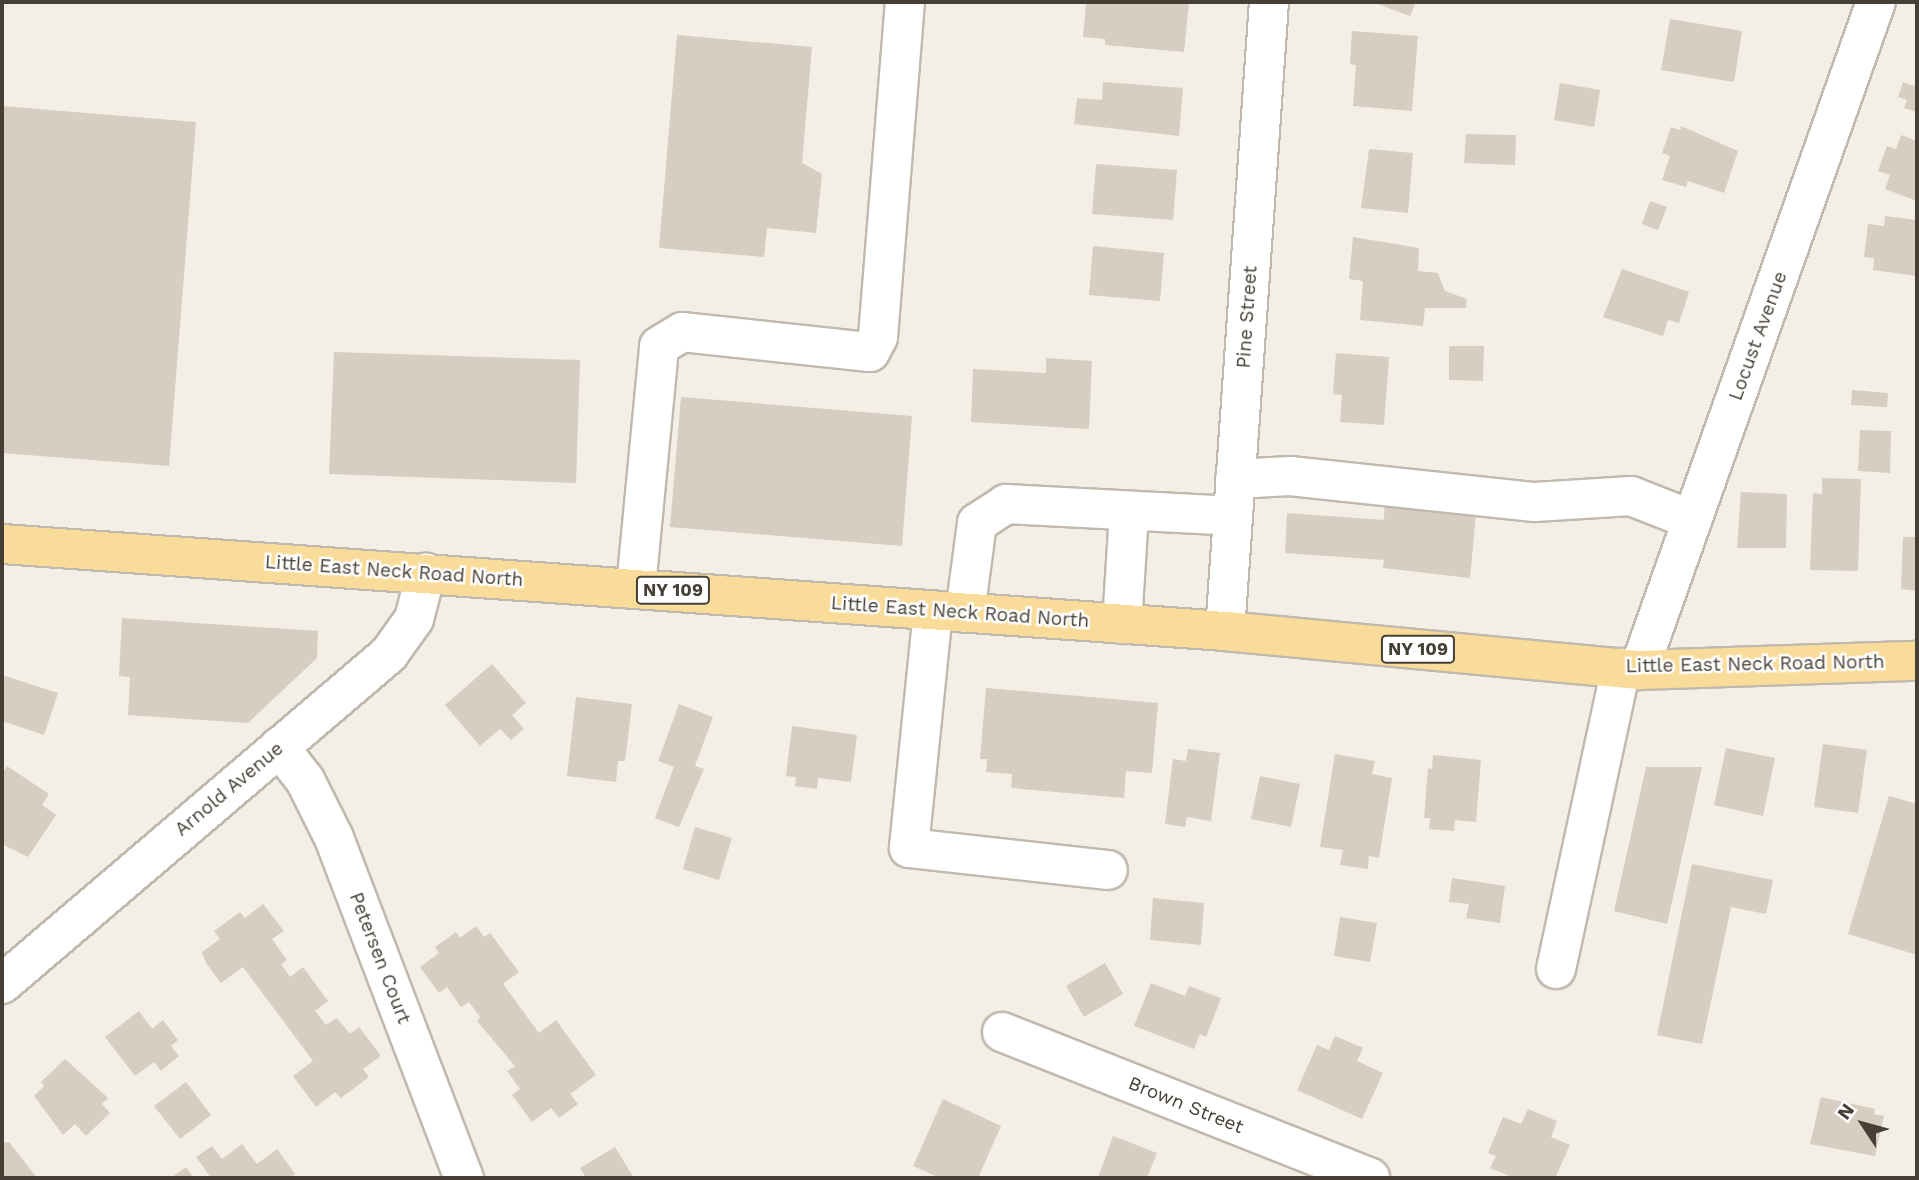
<!DOCTYPE html>
<style>
body{margin:0}
#map{position:relative;width:1919px;height:1180px;overflow:hidden;background:#f3efe7;font-family:"Work Sans",sans-serif}
div>[style]{position:absolute}
.building>*{inset:0;background:#d7cdc0}
.roads{filter:drop-shadow(2px 0 #c1b9ad) drop-shadow(-2px 0 #c1b9ad) drop-shadow(0 2px #c1b9ad) drop-shadow(0 -2px #c1b9ad)}
.minor>*{height:38px;margin:-19px;padding:0 19px;transform-origin:19px;border-radius:19px;background:#fff}
.major>*{height:38px;margin:-19px;padding:0 19px;transform-origin:19px;border-radius:19px;background:#f9dc99}
span{translate:-50% -50%;white-space:nowrap;text-align:center;line-height:1.15;-webkit-text-stroke:5px #fff;paint-order:stroke}
.shield-label span{padding:2px 5px;background:#fff;border:2px solid;border-radius:5px;-webkit-text-stroke-width:0}
.shield-label{font-size:18px;color:#453f36;font-weight:700}
.street-label{font-size:19px;color:#453f36}
.frame{position:absolute;inset:0;border:4px solid #453f36;pointer-events:none}
.north{position:absolute;left:1828px;top:1089px;width:70px;height:70px;-webkit-text-stroke:5px #fff;paint-order:stroke;rotate:306deg;font-size:19px;font-weight:700;line-height:28px;text-align:center;color:#453f36}
.north::after{content:'';display:block;margin:auto;width:24px;height:32px;background:#453f36;clip-path:polygon(50% 0,100% 100%,50% 72%,0 100%)}
</style>
<div id="map">
<div class="building">
<div style="clip-path:polygon(1373px 2px,1416px 2px,1410px 16px)"></div>
<div style="clip-path:polygon(1189px 3px,1184px 52px,1105px 45px,1105px 39px,1083px 37px,1086px 4px)"></div>
<div style="clip-path:polygon(1670px 19px,1742px 31px,1734px 82px,1661px 70px)"></div>
<div style="clip-path:polygon(1352px 31px,1418px 36px,1412px 111px,1353px 106px,1356px 65px,1350px 64px)"></div>
<div style="clip-path:polygon(677px 35px,812px 47px,802px 163px,822px 174px,816px 233px,767px 228px,764px 257px,659px 248px)"></div>
<div style="clip-path:polygon(1103px 82px,1183px 88px,1179px 136px,1074px 124px,1077px 98px,1102px 100px)"></div>
<div style="clip-path:polygon(1903px 82px,1917px 87px,1917px 112px,1904px 108px,1907px 100px,1898px 97px)"></div>
<div style="clip-path:polygon(1560px 83px,1600px 90px,1594px 127px,1554px 120px)"></div>
<div style="clip-path:polygon(2px 106px,196px 122px,169px 466px,2px 453px)"></div>
<div style="clip-path:polygon(1681px 126px,1738px 151px,1724px 193px,1688px 181px,1686px 187px,1662px 180px,1670px 156px,1662px 153px,1671px 127px,1680px 130px)"></div>
<div style="clip-path:polygon(1466px 134px,1516px 135px,1515px 165px,1464px 163px)"></div>
<div style="clip-path:polygon(1901px 135px,1917px 141px,1917px 201px,1885px 189px,1890px 175px,1878px 171px,1887px 146px,1896px 149px)"></div>
<div style="clip-path:polygon(1369px 149px,1413px 153px,1408px 213px,1361px 208px)"></div>
<div style="clip-path:polygon(1096px 164px,1177px 170px,1173px 220px,1092px 214px)"></div>
<div style="clip-path:polygon(1650px 201px,1667px 207px,1658px 230px,1642px 224px)"></div>
<div style="clip-path:polygon(1885px 216px,1917px 220px,1917px 276px,1873px 270px,1874px 258px,1864px 257px,1868px 224px,1884px 226px)"></div>
<div style="clip-path:polygon(1353px 237px,1419px 248px,1418px 271px,1438px 273px,1445px 291px,1467px 299px,1466px 308px,1425px 308px,1423px 326px,1360px 320px,1363px 281px,1349px 279px)"></div>
<div style="clip-path:polygon(1093px 246px,1164px 253px,1160px 301px,1089px 295px)"></div>
<div style="clip-path:polygon(1622px 269px,1689px 292px,1679px 323px,1668px 320px,1663px 336px,1603px 317px)"></div>
<div style="clip-path:polygon(1449px 346px,1484px 346px,1483px 381px,1449px 380px)"></div>
<div style="clip-path:polygon(334px 352px,580px 360px,576px 483px,329px 474px)"></div>
<div style="clip-path:polygon(1336px 353px,1389px 357px,1384px 425px,1340px 422px,1342px 395px,1333px 394px)"></div>
<div style="clip-path:polygon(1046px 358px,1092px 361px,1089px 429px,971px 422px,973px 369px,1046px 373px)"></div>
<div style="clip-path:polygon(1852px 390px,1888px 393px,1887px 407px,1851px 405px)"></div>
<div style="clip-path:polygon(681px 397px,912px 416px,902px 546px,670px 527px)"></div>
<div style="clip-path:polygon(1860px 430px,1891px 431px,1890px 473px,1858px 471px)"></div>
<div style="clip-path:polygon(1822px 478px,1861px 479px,1858px 571px,1810px 570px,1813px 493px,1822px 494px)"></div>
<div style="clip-path:polygon(1741px 492px,1787px 494px,1786px 548px,1737px 548px)"></div>
<div style="clip-path:polygon(1385px 495px,1477px 504px,1470px 578px,1383px 568px,1384px 560px,1285px 553px,1287px 513px,1384px 520px)"></div>
<div style="clip-path:polygon(1903px 537px,1917px 537px,1917px 591px,1901px 589px)"></div>
<div style="clip-path:polygon(122px 618px,318px 631px,317px 658px,248px 723px,128px 715px,130px 677px,119px 676px)"></div>
<div style="clip-path:polygon(492px 664px,526px 703px,512px 715px,524px 729px,511px 740px,500px 729px,480px 746px,445px 705px)"></div>
<div style="clip-path:polygon(2px 675px,58px 693px,44px 735px,2px 721px)"></div>
<div style="clip-path:polygon(986px 688px,1158px 703px,1152px 773px,1126px 771px,1124px 798px,1011px 788px,1012px 774px,986px 772px,987px 759px,980px 759px)"></div>
<div style="clip-path:polygon(576px 697px,632px 704px,625px 761px,618px 761px,616px 782px,567px 776px)"></div>
<div style="clip-path:polygon(679px 704px,713px 717px,695px 766px,704px 769px,679px 827px,655px 818px,674px 767px,658px 761px)"></div>
<div style="clip-path:polygon(792px 726px,857px 735px,851px 782px,818px 778px,817px 789px,795px 786px,796px 777px,786px 776px)"></div>
<div style="clip-path:polygon(1823px 744px,1867px 750px,1858px 813px,1814px 807px)"></div>
<div style="clip-path:polygon(1726px 748px,1775px 758px,1763px 816px,1714px 805px)"></div>
<div style="clip-path:polygon(1188px 749px,1220px 753px,1211px 821px,1187px 817px,1185px 827px,1165px 824px,1173px 759px,1186px 761px)"></div>
<div style="clip-path:polygon(1335px 754px,1375px 761px,1372px 774px,1392px 778px,1379px 858px,1369px 856px,1368px 869px,1340px 865px,1343px 850px,1320px 847px)"></div>
<div style="clip-path:polygon(1433px 755px,1481px 760px,1476px 822px,1455px 820px,1454px 831px,1429px 829px,1430px 818px,1424px 818px,1428px 768px,1432px 769px)"></div>
<div style="clip-path:polygon(7px 766px,49px 794px,42px 805px,56px 815px,28px 857px,2px 844px,2px 775px)"></div>
<div style="clip-path:polygon(1646px 767px,1702px 767px,1667px 924px,1614px 911px)"></div>
<div style="clip-path:polygon(1260px 776px,1300px 784px,1291px 827px,1251px 819px)"></div>
<div style="clip-path:polygon(1889px 796px,1917px 804px,1917px 955px,1848px 934px)"></div>
<div style="clip-path:polygon(695px 827px,732px 838px,719px 880px,683px 869px)"></div>
<div style="clip-path:polygon(1692px 864px,1773px 880px,1766px 914px,1731px 907px,1702px 1044px,1657px 1035px)"></div>
<div style="clip-path:polygon(1452px 878px,1505px 886px,1500px 923px,1466px 918px,1469px 904px,1449px 902px)"></div>
<div style="clip-path:polygon(1153px 898px,1204px 903px,1201px 945px,1150px 940px)"></div>
<div style="clip-path:polygon(263px 904px,284px 931px,272px 939px,287px 960px,281px 964px,290px 977px,303px 967px,328px 1001px,315px 1011px,326px 1025px,337px 1018px,350px 1034px,359px 1027px,381px 1056px,363px 1069px,369px 1077px,341px 1098px,335px 1092px,316px 1107px,293px 1076px,313px 1061px,243px 967px,221px 983px,206px 963px,202px 952px,220px 939px,214px 931px,240px 912px,245px 918px)"></div>
<div style="clip-path:polygon(1340px 917px,1377px 923px,1370px 962px,1334px 956px)"></div>
<div style="clip-path:polygon(476px 926px,484px 937px,490px 933px,519px 972px,503px 984px,539px 1033px,556px 1020px,596px 1075px,570px 1094px,578px 1104px,559px 1118px,551px 1108px,532px 1122px,512px 1095px,520px 1089px,507px 1071px,515px 1066px,477px 1021px,480px 1017px,469px 1002px,461px 1007px,447px 987px,439px 993px,420px 967px,439px 953px,435px 947px,456px 932px,460px 938px)"></div>
<div style="clip-path:polygon(1105px 963px,1123px 994px,1084px 1017px,1066px 986px)"></div>
<div style="clip-path:polygon(1151px 983px,1185px 996px,1189px 986px,1221px 998px,1206px 1037px,1200px 1034px,1194px 1049px,1134px 1026px)"></div>
<div style="clip-path:polygon(139px 1011px,152px 1029px,163px 1020px,178px 1040px,171px 1046px,179px 1056px,161px 1071px,154px 1062px,135px 1076px,105px 1037px)"></div>
<div style="clip-path:polygon(1335px 1036px,1363px 1048px,1357px 1061px,1383px 1073px,1362px 1119px,1297px 1090px,1317px 1045px,1329px 1050px)"></div>
<div style="clip-path:polygon(65px 1059px,108px 1098px,102px 1104px,110px 1113px,86px 1136px,75px 1124px,63px 1135px,34px 1096px,44px 1086px,41px 1082px)"></div>
<div style="clip-path:polygon(186px 1082px,211px 1115px,180px 1139px,154px 1106px)"></div>
<div style="clip-path:polygon(1821px 1097px,1875px 1109px,1874px 1114px,1884px 1116px,1875px 1156px,1810px 1144px)"></div>
<div style="clip-path:polygon(943px 1099px,1001px 1126px,978px 1178px,940px 1178px,913px 1166px)"></div>
<div style="clip-path:polygon(1528px 1109px,1557px 1121px,1551px 1137px,1570px 1145px,1555px 1178px,1514px 1178px,1490px 1168px,1496px 1156px,1488px 1153px,1503px 1117px,1521px 1124px)"></div>
<div style="clip-path:polygon(1113px 1136px,1157px 1153px,1147px 1178px,1098px 1178px)"></div>
<div style="clip-path:polygon(9px 1142px,37px 1178px,2px 1178px,2px 1143px)"></div>
<div style="clip-path:polygon(242px 1144px,257px 1164px,277px 1149px,295px 1174px,289px 1178px,211px 1178px,196px 1157px,212px 1146px,222px 1159px)"></div>
<div style="clip-path:polygon(615px 1147px,634px 1178px,586px 1178px,580px 1168px)"></div>
<div style="clip-path:polygon(186px 1167px,194px 1178px,171px 1178px)"></div>
</div>
<div class="roads">
<div class="minor">
<div style="left:1235px;top:479px;width:55px;rotate:-3.1deg"></div>
<div style="left:1290px;top:476px;width:246px;rotate:6.1deg"></div>
<div style="left:1535px;top:502px;width:96px;rotate:-3.6deg"></div>
<div style="left:1631px;top:496px;width:66px;rotate:21.5deg"></div>
<div style="left:636px;top:587px;width:242px;rotate:-84.5deg"></div>
<div style="left:659px;top:346px;width:27px;rotate:-31deg"></div>
<div style="left:682px;top:332px;width:189px;rotate:6.1deg"></div>
<div style="left:870px;top:352px;width:17px;rotate:-62deg"></div>
<div style="left:878px;top:337px;width:336px;rotate:-85.4deg"></div>
<div style="left:933px;top:611px;width:238px;rotate:95.8deg"></div>
<div style="left:909px;top:848px;width:200px;rotate:6.3deg"></div>
<div style="left:965px;top:613px;width:91px;rotate:-82.4deg"></div>
<div style="left:977px;top:523px;width:35px;rotate:-33deg"></div>
<div style="left:1006px;top:504px;width:227px;rotate:3deg"></div>
<div style="left:1122px;top:624px;width:112px;rotate:-86.4deg"></div>
<div style="left:1225px;top:631px;width:631px;rotate:-86deg"></div>
<div style="left:1639px;top:670px;width:709px;rotate:-70.47deg"></div>
<div style="left:279px;top:747px;width:42px;rotate:51.8deg"></div>
<div style="left:305px;top:780px;width:65px;rotate:63.4deg"></div>
<div style="left:334px;top:838px;width:364px;rotate:69.1deg"></div>
<div style="left:1556px;top:969px;width:308px;rotate:-77.8deg"></div>
<div style="left:2px;top:984px;width:509px;rotate:-40.45deg"></div>
<div style="left:389px;top:654px;width:43px;rotate:-54.5deg"></div>
<div style="left:414px;top:619px;width:48px;rotate:-75.4deg"></div>
<div style="left:1002px;top:1032px;width:396px;rotate:21.6deg"></div>
</div>
<div class="major">
<div style="left:2px;top:544px;width:1226px;rotate:4.07deg"></div>
<div style="left:1225px;top:631px;width:416px;rotate:5.4deg"></div>
<div style="left:1639px;top:670px;width:278px;rotate:-1.9deg"></div>
</div>
</div>
<div class="shield-label">
<span style="left:673px;top:590px">NY 109</span>
<span style="left:1418px;top:649px">NY 109</span>
</div>
<div class="street-label">
<span style="left:1247px;top:317px;rotate:-86deg">Pine Street</span>
<span style="left:1758px;top:336px;rotate:-70deg">Locust Avenue</span>
<span style="left:394px;top:571px;rotate:4deg">Little East Neck Road North</span>
<span style="left:960px;top:612px;rotate:4deg">Little East Neck Road North</span>
<span style="left:1755px;top:664px;rotate:-1deg">Little East Neck Road North</span>
<span style="left:229px;top:789px;rotate:-40deg">Arnold Avenue</span>
<span style="left:380px;top:958px;rotate:69deg">Petersen Court</span>
<span style="left:1186px;top:1105px;rotate:22deg">Brown Street</span>
</div>
<div class="frame"></div>
<div class="north">N</div>
</div>
